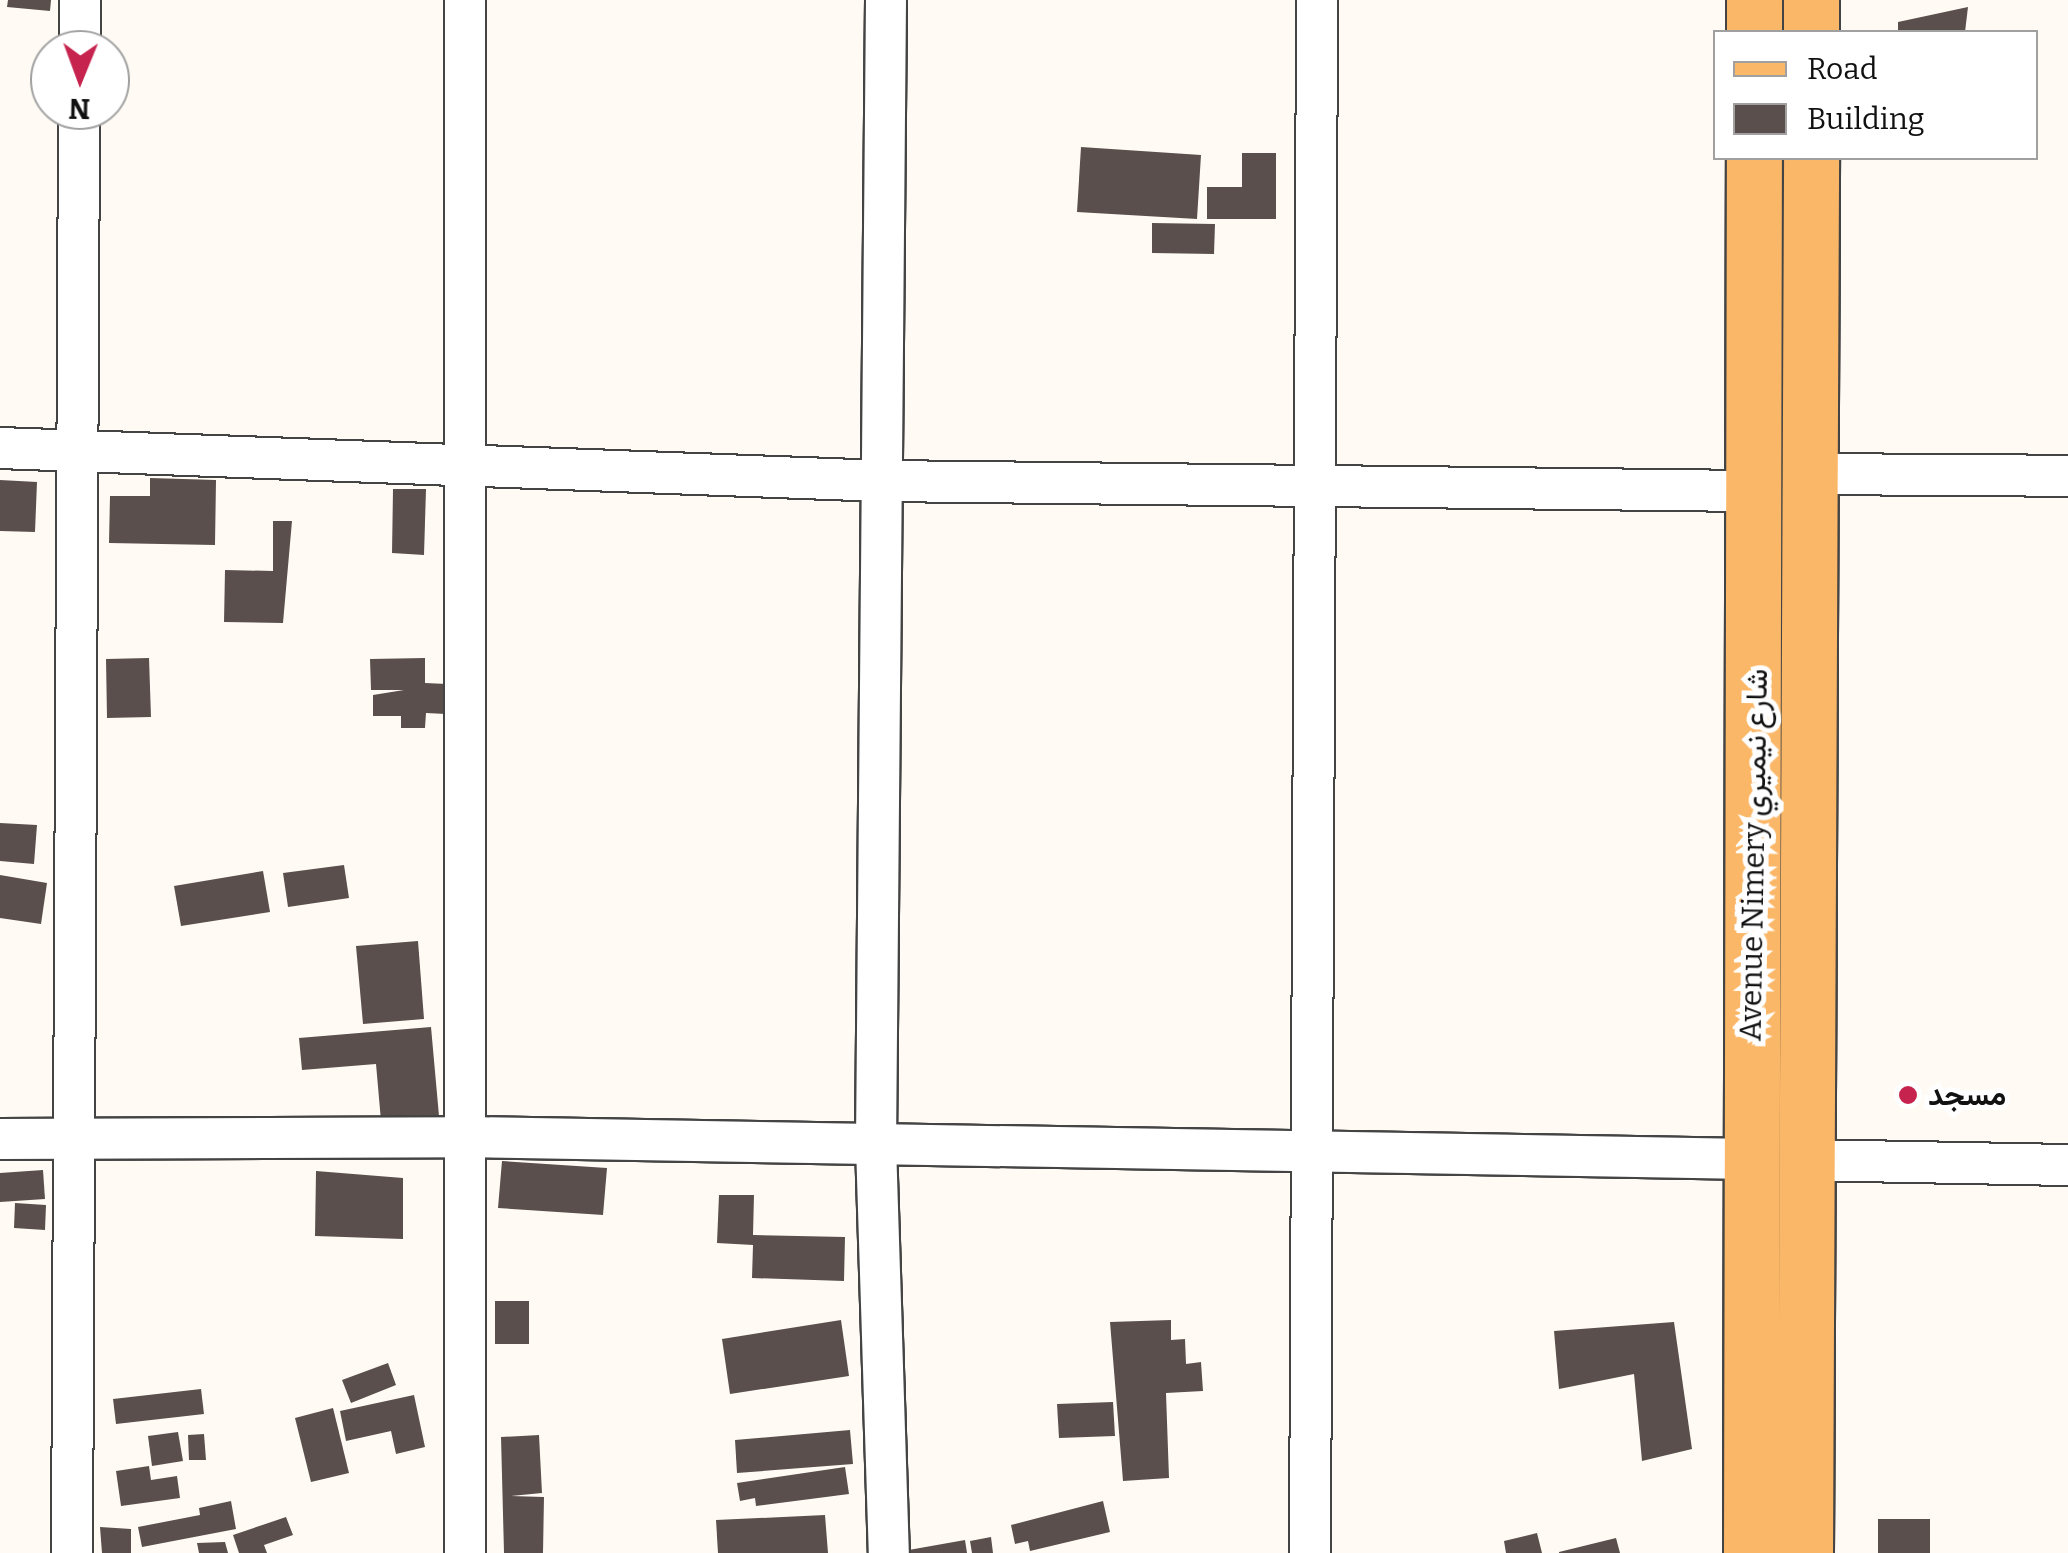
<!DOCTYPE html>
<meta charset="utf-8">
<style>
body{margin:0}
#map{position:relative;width:2068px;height:1553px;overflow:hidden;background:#fffbf4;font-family:Bitter,Vazirmatn,serif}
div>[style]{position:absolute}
.building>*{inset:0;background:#5a4f4c}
.roads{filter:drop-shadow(2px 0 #444) drop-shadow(-2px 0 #444) drop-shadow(0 2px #444) drop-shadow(0 -2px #444)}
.minor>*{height:40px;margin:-20px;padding:0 20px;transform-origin:20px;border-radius:20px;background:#fff}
.primary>*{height:55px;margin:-27.5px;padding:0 27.5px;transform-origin:27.5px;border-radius:27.5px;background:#fbb768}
.dots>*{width:28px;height:28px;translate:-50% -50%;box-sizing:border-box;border:5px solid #fff;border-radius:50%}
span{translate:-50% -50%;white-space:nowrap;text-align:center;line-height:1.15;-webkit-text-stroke:10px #fff;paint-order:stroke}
.street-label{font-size:30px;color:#111}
.poi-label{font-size:30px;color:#111;font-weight:700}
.left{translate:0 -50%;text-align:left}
.legend{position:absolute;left:1713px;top:30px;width:325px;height:130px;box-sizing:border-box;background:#fff;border:2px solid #a0a0a0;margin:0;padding:12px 18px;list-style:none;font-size:30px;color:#111}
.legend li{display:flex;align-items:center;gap:20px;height:50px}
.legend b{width:50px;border:2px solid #a0a0a0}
.north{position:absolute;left:30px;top:30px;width:100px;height:100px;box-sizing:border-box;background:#fff;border:2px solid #a0a0a0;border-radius:50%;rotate:181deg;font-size:28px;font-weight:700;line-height:40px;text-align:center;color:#111}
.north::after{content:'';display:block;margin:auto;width:35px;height:45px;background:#c6244f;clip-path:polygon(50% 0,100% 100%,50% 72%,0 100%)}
</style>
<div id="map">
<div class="building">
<div style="clip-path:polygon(8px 0,51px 0,50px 11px,7px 7px)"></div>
<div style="clip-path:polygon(1968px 7px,1965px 32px,1898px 32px,1898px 22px)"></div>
<div style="clip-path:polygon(1081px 147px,1201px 155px,1197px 219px,1077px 212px)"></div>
<div style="clip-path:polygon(1242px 153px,1276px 153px,1276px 219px,1207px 219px,1207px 187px,1242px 187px)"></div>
<div style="clip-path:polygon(1152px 223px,1215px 224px,1214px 254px,1152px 253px)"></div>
<div style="clip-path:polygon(150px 478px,216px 480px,215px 545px,109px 543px,110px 496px,150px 496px)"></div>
<div style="clip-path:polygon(0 480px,37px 482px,35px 532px,0 531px)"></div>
<div style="clip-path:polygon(393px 489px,426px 489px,424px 555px,392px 553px)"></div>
<div style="clip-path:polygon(273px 521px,292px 521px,283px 623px,224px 622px,225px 570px,273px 571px)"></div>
<div style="clip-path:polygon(149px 658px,151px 717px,107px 718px,106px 659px)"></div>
<div style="clip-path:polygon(425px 658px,425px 683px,447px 684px,446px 714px,426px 713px,425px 728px,401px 728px,401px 716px,373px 716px,373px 695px,404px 690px,371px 690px,370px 659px)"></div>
<div style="clip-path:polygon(0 823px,37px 825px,34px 864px,0 861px)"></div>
<div style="clip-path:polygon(344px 865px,349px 898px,288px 907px,283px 873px)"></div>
<div style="clip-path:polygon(263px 871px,270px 912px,181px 926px,174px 886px)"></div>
<div style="clip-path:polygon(0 875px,47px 883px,41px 924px,0 918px)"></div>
<div style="clip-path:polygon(418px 941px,424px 1019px,363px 1024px,356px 946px)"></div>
<div style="clip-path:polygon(431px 1027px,439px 1116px,381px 1121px,376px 1064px,302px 1070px,299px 1038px)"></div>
<div style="clip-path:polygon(502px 1161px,607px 1168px,603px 1215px,498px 1208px)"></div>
<div style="clip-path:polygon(43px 1170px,45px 1199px,0 1202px,0 1173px)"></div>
<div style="clip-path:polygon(316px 1171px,403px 1178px,403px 1239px,315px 1236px)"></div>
<div style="clip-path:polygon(719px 1195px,754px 1195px,753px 1235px,845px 1237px,844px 1281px,752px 1278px,753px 1245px,717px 1243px)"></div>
<div style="clip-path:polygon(15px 1203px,46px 1205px,45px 1230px,14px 1228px)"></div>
<div style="clip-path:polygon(495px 1301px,529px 1301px,529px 1344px,495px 1344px)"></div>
<div style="clip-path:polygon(841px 1320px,849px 1376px,730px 1394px,722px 1339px)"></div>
<div style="clip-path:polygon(1171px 1320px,1171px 1340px,1185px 1339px,1186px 1364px,1201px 1362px,1203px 1391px,1166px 1393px,1169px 1478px,1123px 1481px,1110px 1322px)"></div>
<div style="clip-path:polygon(1674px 1322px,1692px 1449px,1642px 1461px,1634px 1374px,1559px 1389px,1554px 1331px)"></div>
<div style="clip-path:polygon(388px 1363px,396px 1385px,351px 1403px,342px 1380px)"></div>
<div style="clip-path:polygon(201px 1389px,204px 1414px,116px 1424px,113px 1399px)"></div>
<div style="clip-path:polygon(414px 1395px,425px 1447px,396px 1454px,391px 1431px,346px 1441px,340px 1411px)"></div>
<div style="clip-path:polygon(1113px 1402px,1115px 1436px,1059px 1438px,1057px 1404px)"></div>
<div style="clip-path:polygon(333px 1408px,349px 1473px,311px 1482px,295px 1418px)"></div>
<div style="clip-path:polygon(850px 1430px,853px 1464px,737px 1473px,735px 1440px)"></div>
<div style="clip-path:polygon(178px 1432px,183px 1461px,152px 1466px,148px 1436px)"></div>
<div style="clip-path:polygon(204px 1434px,206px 1460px,189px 1460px,188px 1435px)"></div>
<div style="clip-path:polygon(539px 1435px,542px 1493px,511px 1496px,544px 1497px,543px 1553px,504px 1553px,501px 1437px)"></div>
<div style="clip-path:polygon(149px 1466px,151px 1480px,177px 1476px,180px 1498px,121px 1506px,116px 1471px)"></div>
<div style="clip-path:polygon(845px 1467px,849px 1494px,756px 1506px,755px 1498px,740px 1501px,737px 1483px)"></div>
<div style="clip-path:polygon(231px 1501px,236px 1529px,142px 1547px,138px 1527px,200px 1515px,199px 1508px)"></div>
<div style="clip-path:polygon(1103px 1501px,1110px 1532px,1030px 1551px,1028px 1541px,1015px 1544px,1011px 1525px)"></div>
<div style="clip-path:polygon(825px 1515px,828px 1553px,718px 1553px,716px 1520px)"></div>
<div style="clip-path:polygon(286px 1517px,293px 1535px,264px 1545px,267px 1553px,239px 1553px,233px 1535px)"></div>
<div style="clip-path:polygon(1878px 1519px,1930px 1519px,1930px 1553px,1878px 1553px)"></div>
<div style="clip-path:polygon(100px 1527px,131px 1529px,131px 1553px,102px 1553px)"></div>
<div style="clip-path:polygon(1537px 1533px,1542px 1553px,1506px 1553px,1504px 1541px)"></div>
<div style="clip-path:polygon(991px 1537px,993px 1553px,972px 1553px,970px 1541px)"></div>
<div style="clip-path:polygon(1616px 1538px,1620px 1553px,1559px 1553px,1559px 1552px)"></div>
<div style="clip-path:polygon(965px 1540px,967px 1553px,903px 1553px,903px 1551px)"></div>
<div style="clip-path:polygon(225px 1542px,228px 1553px,199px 1553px,197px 1543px)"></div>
</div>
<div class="roads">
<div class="minor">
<div style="left:886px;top:0;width:1145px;rotate:90.5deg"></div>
<div style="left:876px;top:1145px;width:408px;rotate:88.2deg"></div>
<div style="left:80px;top:50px;width:50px;rotate:-90deg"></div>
<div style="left:0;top:448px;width:884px;rotate:2.14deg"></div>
<div style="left:883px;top:481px;width:872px;rotate:0.66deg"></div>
<div style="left:1810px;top:474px;width:258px;rotate:0.4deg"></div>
<div style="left:0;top:1139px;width:467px;rotate:-0.2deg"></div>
<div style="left:467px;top:1137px;width:1283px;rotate:0.98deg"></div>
<div style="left:1806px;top:1160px;width:262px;rotate:1.1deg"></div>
<div style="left:72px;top:1553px;width:1443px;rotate:-89.72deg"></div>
<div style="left:465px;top:1553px;width:1553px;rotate:-90deg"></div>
<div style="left:1310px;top:1553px;width:1553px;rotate:-89.74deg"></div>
</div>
<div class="primary">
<div style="left:1754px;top:0;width:32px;rotate:90deg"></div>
<div style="left:1811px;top:32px;width:32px;rotate:-90deg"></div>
<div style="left:1751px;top:1553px;width:1395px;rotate:-89.88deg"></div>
<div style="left:1805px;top:1553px;width:1395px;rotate:-89.75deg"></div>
</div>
</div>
<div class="dots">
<div style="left:1908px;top:1095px;background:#c6244f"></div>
</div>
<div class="street-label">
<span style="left:1754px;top:855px;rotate:-89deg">Avenue Nimery شارع نيميري</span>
</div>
<div class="poi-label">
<span class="left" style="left:1928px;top:1095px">مسجد</span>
</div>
<ul class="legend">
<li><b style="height:12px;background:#fbb768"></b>Road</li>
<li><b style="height:28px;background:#5a4f4c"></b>Building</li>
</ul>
<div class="north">N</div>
</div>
